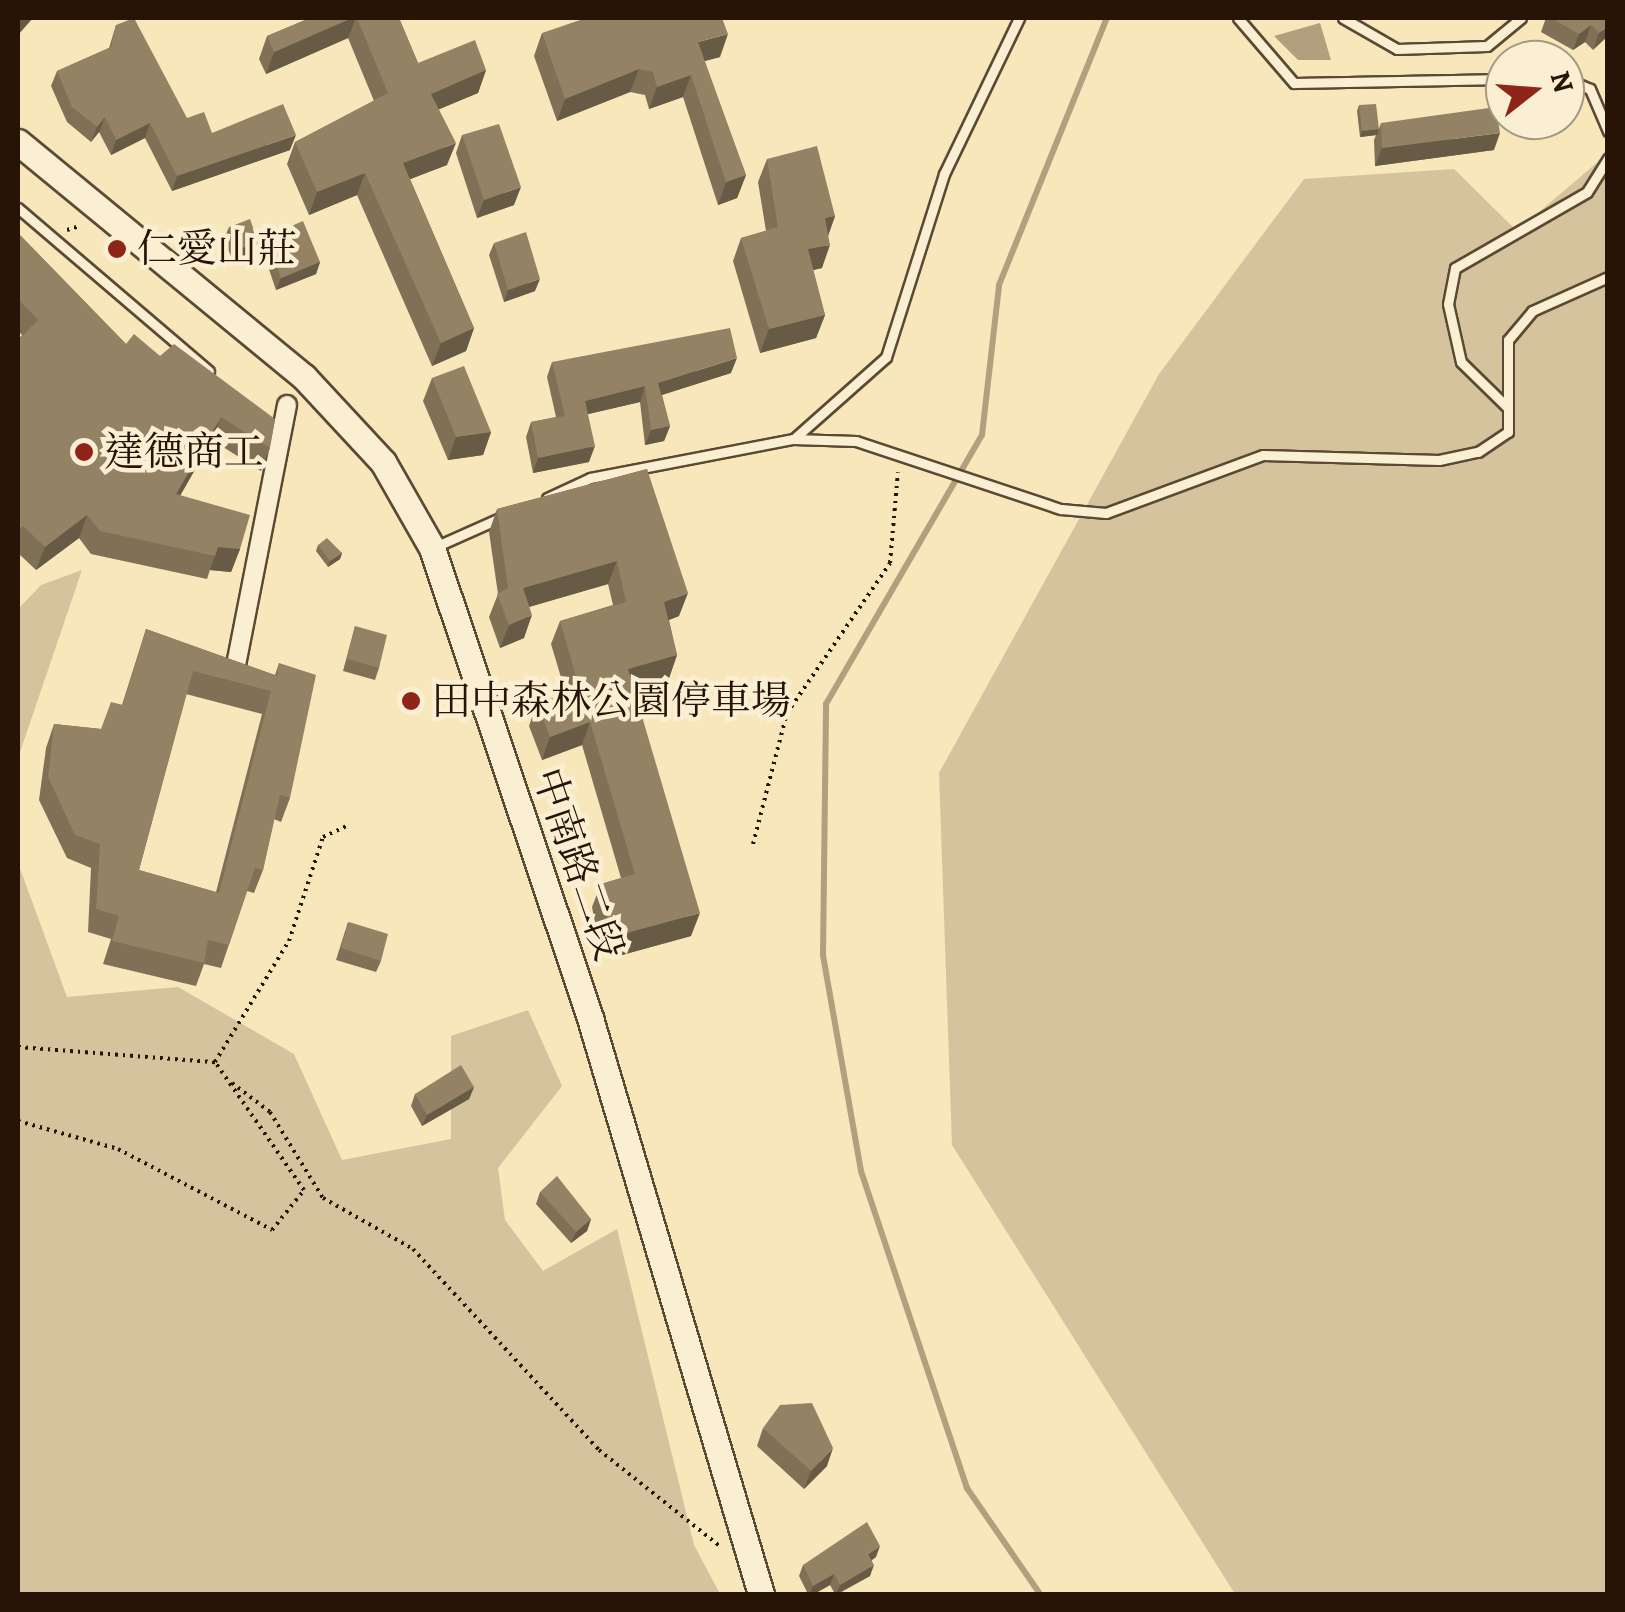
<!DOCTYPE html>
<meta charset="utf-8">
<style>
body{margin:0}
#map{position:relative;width:1625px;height:1612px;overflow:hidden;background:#f7e7bb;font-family:Alegreya,"Noto Serif TC",serif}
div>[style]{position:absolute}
.green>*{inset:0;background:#d4c39c}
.water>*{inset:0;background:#b19f7d}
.stream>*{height:6px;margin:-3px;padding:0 3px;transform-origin:3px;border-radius:3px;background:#b19f7d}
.path>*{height:4px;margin-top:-2px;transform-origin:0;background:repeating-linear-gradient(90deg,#281406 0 2.5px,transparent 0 7.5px)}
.roads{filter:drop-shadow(2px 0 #5c4933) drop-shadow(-2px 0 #5c4933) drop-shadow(0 2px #5c4933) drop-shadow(0 -2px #5c4933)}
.service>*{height:9px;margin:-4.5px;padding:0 4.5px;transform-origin:4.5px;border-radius:4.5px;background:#faefd3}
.minor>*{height:18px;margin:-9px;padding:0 9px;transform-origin:9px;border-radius:9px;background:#faefd3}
.secondary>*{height:25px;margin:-12.5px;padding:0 12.5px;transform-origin:12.5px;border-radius:12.5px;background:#faefd3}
.wall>*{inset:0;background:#7f7056}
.shaded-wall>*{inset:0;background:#685b46}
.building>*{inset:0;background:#948264}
.dots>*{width:28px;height:28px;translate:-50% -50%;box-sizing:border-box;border:5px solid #faefd3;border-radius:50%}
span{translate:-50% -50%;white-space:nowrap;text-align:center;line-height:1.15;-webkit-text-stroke:9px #faefd3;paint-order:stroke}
.poi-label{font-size:40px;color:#281406}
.left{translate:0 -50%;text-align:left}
.street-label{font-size:40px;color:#281406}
.frame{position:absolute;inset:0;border:20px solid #281406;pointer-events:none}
.north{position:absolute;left:1485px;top:40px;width:100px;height:100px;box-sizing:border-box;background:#faefd3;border:2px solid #a69781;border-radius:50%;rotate:73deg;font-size:28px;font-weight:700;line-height:40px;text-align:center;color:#281406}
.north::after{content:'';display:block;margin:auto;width:35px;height:45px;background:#8f2418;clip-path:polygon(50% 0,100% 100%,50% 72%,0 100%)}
</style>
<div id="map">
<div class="green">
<div style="clip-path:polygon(1607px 154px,1607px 1594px,1235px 1594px,952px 1145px,939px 773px,1159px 374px,1304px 179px,1454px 169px,1517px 231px)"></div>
<div style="clip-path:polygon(82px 570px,18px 758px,18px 609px,41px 585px)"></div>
<div style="clip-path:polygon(18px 863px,67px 997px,178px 987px,294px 1054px,342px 1160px,451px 1139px,451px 1036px,528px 1010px,562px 1086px,498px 1168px,505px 1220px,543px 1271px,617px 1229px,694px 1545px,720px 1594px,18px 1594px)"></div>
</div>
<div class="water">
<div style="clip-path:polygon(1320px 23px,1331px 60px,1298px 60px,1274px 36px)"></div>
</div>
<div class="stream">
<div style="left:1040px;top:1594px;width:129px;rotate:-124.6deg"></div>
<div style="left:967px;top:1488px;width:334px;rotate:-108.5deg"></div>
<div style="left:861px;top:1171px;width:219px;rotate:-100deg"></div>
<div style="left:823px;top:955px;width:251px;rotate:-89.3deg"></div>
<div style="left:826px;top:704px;width:311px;rotate:-59.9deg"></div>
<div style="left:982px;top:435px;width:151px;rotate:-83.5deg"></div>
<div style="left:999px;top:285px;width:288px;rotate:-68deg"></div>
</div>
<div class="path">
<div style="left:67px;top:230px;width:14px;rotate:-17deg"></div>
<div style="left:753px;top:844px;width:135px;rotate:-75.5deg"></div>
<div style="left:787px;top:713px;width:182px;rotate:-55.5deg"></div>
<div style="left:890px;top:563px;width:91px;rotate:-85deg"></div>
<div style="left:18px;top:1047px;width:198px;rotate:4.4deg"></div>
<div style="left:232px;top:1083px;width:48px;rotate:37.3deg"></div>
<div style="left:270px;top:1112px;width:101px;rotate:58.4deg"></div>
<div style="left:323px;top:1198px;width:103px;rotate:29.5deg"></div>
<div style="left:413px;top:1249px;width:274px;rotate:47.2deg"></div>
<div style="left:599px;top:1450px;width:157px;rotate:38.5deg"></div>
<div style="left:18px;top:1121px;width:104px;rotate:15.6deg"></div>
<div style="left:118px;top:1149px;width:174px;rotate:27.7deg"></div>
<div style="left:272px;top:1230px;width:51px;rotate:-51.3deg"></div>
<div style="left:304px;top:1190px;width:156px;rotate:-124.8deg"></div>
<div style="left:215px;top:1062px;width:142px;rotate:-58.6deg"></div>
<div style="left:289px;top:941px;width:109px;rotate:-71.9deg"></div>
<div style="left:323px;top:837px;width:29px;rotate:-25deg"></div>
</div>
<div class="roads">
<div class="service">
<div style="left:1238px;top:18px;width:86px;rotate:49.3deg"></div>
<div style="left:1294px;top:83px;width:211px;rotate:-1.1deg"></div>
<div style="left:1343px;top:18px;width:62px;rotate:29.9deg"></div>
<div style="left:1397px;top:49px;width:90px;rotate:-1.9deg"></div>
<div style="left:1487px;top:46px;width:44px;rotate:-39.5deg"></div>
<div style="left:1565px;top:78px;width:27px;rotate:24deg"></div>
<div style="left:1590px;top:89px;width:46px;rotate:66.8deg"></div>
<div style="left:18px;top:208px;width:251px;rotate:40.5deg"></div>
<div style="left:1507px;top:407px;width:64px;rotate:-135.6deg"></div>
<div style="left:1461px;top:362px;width:59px;rotate:-102.6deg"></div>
<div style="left:1448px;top:304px;width:37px;rotate:-79deg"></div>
<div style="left:1455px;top:268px;width:152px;rotate:-29.9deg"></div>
<div style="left:1587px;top:192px;width:40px;rotate:-58deg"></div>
<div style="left:796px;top:437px;width:120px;rotate:-41.6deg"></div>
<div style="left:886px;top:357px;width:192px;rotate:-72.4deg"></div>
<div style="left:944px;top:174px;width:173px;rotate:-64.3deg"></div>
<div style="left:547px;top:498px;width:47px;rotate:-24.9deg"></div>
<div style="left:590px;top:478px;width:207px;rotate:-10.9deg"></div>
<div style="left:793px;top:439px;width:63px;rotate:1.8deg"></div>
<div style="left:856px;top:441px;width:216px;rotate:18.4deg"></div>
<div style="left:1061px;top:509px;width:45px;rotate:5.1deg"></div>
<div style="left:1106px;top:513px;width:167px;rotate:-20.3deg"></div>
<div style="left:1263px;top:455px;width:176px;rotate:1.6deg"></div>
<div style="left:1439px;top:460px;width:40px;rotate:-12deg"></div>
<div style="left:1478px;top:452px;width:36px;rotate:-34deg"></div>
<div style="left:1508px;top:432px;width:92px;rotate:-90deg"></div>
<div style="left:1508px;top:340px;width:38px;rotate:-50deg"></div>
<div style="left:1532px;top:311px;width:83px;rotate:-24.1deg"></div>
<div style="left:437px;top:546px;width:69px;rotate:-24deg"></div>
</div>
<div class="minor">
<div style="left:236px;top:665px;width:265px;rotate:-78.9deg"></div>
</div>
<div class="secondary">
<div style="left:18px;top:142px;width:370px;rotate:39.4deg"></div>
<div style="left:304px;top:377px;width:116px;rotate:47.1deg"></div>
<div style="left:383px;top:462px;width:99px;rotate:60.3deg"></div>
<div style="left:432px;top:548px;width:496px;rotate:71.4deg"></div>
<div style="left:590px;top:1018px;width:601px;rotate:73.47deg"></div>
</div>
</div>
<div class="wall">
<div style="clip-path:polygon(310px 18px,399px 18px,418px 63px,486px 70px,478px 93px,439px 109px,447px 165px,410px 179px,474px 328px,466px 351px,432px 366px,357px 195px,309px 215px,287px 164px,295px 142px,374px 101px,348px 38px,266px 74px,259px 59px,267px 36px)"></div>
<div style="clip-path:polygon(1546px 18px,1608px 18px,1593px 50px,1585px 42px,1573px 50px,1541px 32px)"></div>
<div style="clip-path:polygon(116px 25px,187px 118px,212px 133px,290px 150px,172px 191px,145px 138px,111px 155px,99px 132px,91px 142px,67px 122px,51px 86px,57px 71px,109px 48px)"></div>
<div style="clip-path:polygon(542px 33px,720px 57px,704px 61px,746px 175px,737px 198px,718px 205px,683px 97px,649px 109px,645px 95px,630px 92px,557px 121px,534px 56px)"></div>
<div style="clip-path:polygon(1359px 105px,1379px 129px,1381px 123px,1494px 150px,1375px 166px,1374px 140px,1376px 135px,1360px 137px,1357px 111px)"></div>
<div style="clip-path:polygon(462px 135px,514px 205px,477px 218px,456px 153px)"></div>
<div style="clip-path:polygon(767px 159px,835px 216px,828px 235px,822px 268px,813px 270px,825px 315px,816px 338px,760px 353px,733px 261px,741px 238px,766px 231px,758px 182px)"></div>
<div style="clip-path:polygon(229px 227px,254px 254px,233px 262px,224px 239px)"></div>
<div style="clip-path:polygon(18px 233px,126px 344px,270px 448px,261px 471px,212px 440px,180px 495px,240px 549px,231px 572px,210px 570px,207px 579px,91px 554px,79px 538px,36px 570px,18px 553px,18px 340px,22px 335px,18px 331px)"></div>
<div style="clip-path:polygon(266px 237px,320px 262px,316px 274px,276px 290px,262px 249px)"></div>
<div style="clip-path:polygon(494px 243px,535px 291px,504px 302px,489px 255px)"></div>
<div style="clip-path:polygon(552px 362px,731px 373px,662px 395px,670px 426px,664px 441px,645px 445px,640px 402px,588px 414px,589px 462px,533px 473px,526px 437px,531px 422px,556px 417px,547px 377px)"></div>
<div style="clip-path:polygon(432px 378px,491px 432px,483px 455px,448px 460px,423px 401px)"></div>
<div style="clip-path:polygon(647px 469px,679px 616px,669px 620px,677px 655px,669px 678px,634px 688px,691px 936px,611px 958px,600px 949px,592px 907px,601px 884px,621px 878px,582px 745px,542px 760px,529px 726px,537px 703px,566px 694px,551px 644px,560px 621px,613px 605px,608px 584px,529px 607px,524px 638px,500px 648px,489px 617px,498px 594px,489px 532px,497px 509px)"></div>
<div style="clip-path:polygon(318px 545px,342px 553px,340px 559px,328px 567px,316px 551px)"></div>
<div style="clip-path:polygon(355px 626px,379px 668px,375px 680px,343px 671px)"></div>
<div style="clip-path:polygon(evenodd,146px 629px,275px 675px,279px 663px,290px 798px,281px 822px,274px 819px,263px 870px,254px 893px,247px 891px,221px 968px,204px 964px,196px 986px,103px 964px,111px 939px,88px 932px,91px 868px,67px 858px,39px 800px,46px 748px,54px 724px,101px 729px,122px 705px,146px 629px,186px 694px,262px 714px,216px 892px,139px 870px,186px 694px)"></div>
<div style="clip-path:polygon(348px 922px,381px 961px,376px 972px,336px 960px)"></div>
<div style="clip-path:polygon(474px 1087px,469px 1099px,422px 1126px,411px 1106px,415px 1094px)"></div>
<div style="clip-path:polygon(540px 1192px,591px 1219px,587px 1231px,571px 1243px,536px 1204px)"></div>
<div style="clip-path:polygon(763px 1428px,827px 1466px,804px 1489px,757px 1446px)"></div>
<div style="clip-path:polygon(876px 1557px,872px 1560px,870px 1576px,838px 1594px,835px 1594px,830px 1585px,814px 1594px,808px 1594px,799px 1576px,803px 1565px)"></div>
</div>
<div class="shaded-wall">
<div style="clip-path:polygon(21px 18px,33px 18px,18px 35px,18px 21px)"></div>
<div style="clip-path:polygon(352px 18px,356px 18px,348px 38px,266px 74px,274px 52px)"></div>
<div style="clip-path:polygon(1591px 25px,1585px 42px,1573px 50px,1579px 34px)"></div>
<div style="clip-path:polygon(1608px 26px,1608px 36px,1593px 50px,1599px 33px)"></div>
<div style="clip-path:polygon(728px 34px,720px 57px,690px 65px,698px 42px)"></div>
<div style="clip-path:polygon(639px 69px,630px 92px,557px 121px,565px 99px)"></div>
<div style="clip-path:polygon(486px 70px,478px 93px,423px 116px,431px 94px)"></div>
<div style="clip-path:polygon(691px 75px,683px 97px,649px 109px,657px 87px)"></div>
<div style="clip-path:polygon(105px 117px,99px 132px,91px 142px,97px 127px)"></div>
<div style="clip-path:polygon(150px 123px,145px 138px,111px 155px,116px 140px)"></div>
<div style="clip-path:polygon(1379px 129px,1377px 135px,1360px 137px,1362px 131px)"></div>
<div style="clip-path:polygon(1500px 133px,1494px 150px,1375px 166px,1382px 148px)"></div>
<div style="clip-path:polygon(296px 135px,290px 150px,172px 191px,177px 176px)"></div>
<div style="clip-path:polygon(456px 143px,447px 165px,395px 185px,403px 163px)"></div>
<div style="clip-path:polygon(365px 173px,357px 195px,309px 215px,317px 192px)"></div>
<div style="clip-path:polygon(746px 175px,737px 198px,718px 205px,726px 182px)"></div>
<div style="clip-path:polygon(521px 187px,514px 205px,477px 218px,484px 200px)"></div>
<div style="clip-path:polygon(835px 216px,827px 239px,825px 218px)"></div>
<div style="clip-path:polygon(258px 242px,254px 254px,233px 262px,237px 250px)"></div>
<div style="clip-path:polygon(830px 245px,822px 268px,800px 273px,808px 249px)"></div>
<div style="clip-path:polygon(320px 262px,316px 274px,276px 290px,281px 278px)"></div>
<div style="clip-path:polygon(540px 279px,535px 291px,504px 302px,508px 290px)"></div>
<div style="clip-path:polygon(825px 315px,816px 338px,760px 353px,769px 329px)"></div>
<div style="clip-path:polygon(474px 328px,466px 351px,432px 366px,441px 343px)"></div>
<div style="clip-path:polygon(737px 358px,731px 373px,652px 398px,658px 383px)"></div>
<div style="clip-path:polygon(645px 386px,640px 402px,580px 416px,585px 401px)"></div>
<div style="clip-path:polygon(221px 417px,212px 440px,168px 517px,176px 494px)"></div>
<div style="clip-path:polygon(670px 426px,664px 441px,645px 445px,651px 430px)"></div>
<div style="clip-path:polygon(491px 432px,483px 455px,448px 460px,456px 437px)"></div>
<div style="clip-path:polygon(595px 446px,589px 462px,533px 473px,538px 458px)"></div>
<div style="clip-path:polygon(87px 515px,79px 538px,36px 570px,45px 547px)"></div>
<div style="clip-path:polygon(218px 547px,240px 549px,231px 572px,210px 570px)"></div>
<div style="clip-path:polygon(342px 553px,340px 559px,328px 567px,330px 561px)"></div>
<div style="clip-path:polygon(617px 561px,608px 584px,515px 611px,523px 588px)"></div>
<div style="clip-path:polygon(688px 593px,679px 616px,656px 625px,664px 602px)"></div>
<div style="clip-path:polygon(532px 615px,524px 638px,500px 648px,509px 625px)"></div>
<div style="clip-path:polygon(677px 655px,669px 678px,620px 692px,628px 669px)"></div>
<div style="clip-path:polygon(590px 722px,582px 745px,542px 760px,550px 737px)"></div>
<div style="clip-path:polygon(700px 913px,691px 936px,611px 958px,619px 935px)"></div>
<div style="clip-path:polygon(474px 1087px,469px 1099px,422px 1126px,427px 1115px)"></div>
<div style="clip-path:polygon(591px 1219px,587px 1231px,571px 1243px,576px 1232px)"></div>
<div style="clip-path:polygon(833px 1448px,827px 1466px,804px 1489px,811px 1471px)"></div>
<div style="clip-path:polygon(880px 1546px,876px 1557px,864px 1565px,868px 1554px)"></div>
<div style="clip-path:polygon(874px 1565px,870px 1576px,836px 1594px,840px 1585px)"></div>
<div style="clip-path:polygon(834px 1574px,830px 1585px,814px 1594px,810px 1594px,813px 1586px)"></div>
</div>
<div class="building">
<div style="clip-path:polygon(134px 18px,187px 118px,204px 112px,212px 133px,283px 104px,296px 135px,177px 176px,150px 123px,116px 140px,105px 117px,97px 127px,72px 107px,57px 71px,111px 47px,116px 25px)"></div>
<div style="clip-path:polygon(310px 18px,352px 18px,274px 52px,267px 36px)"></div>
<div style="clip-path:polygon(357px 18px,399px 18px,418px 63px,475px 40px,486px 70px,431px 94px,456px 143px,403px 163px,474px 328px,441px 343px,365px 173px,317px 192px,295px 142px,388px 93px)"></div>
<div style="clip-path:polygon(586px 18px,722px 18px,728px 34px,698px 42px,746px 175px,726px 182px,691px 75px,657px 87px,653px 72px,639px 69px,565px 99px,542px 33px)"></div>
<div style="clip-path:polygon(1551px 18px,1608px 18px,1608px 26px,1599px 33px,1591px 25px,1579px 34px)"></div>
<div style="clip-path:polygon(1376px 104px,1379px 129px,1362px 131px,1359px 105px)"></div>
<div style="clip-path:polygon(1496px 107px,1500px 133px,1382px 148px,1381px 123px)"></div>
<div style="clip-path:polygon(499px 124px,521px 187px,484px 200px,462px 135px)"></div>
<div style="clip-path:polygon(817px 146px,835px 216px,825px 218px,830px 245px,808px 249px,825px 315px,769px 329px,741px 238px,778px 227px,767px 159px)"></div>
<div style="clip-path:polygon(250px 219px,258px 242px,237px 250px,229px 227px)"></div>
<div style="clip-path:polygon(303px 221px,320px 262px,281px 278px,266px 237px)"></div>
<div style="clip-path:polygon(526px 232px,540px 279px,508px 290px,494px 243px)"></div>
<div style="clip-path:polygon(18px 233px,126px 344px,134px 334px,160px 356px,174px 344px,275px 419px,270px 448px,221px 417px,176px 494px,250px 515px,240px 549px,218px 547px,215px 556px,100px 531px,87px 515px,45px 547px,23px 526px,18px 531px,18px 340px,38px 320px,18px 299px)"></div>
<div style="clip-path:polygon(730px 328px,737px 358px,658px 383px,670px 426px,651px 430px,645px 386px,585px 401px,595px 446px,538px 458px,531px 422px,565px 416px,552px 362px)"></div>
<div style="clip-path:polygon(464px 366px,491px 432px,456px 437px,432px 378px)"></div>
<div style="clip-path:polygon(647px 469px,688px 593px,664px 602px,677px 655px,628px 669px,700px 913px,619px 935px,609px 926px,601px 884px,635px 874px,590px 722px,550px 737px,537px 703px,580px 690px,560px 621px,626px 602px,617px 561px,523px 588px,532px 615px,509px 625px,497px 594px,508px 588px,497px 509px)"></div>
<div style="clip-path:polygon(327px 538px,342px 553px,330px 561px,318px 545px)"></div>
<div style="clip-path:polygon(355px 626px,387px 635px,379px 668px,347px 659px)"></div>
<div style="clip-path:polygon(evenodd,146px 629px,277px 676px,279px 663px,316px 675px,290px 798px,280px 795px,263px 870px,255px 868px,229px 945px,208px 940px,204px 963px,112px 941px,119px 916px,96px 909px,100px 844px,75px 835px,48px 777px,54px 724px,101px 729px,111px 702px,123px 705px,146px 629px,193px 671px,271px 691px,219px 893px,139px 870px,193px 671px)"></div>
<div style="clip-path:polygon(349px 922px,388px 934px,381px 961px,341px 948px)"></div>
<div style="clip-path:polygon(461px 1065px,474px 1087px,427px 1115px,415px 1094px)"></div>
<div style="clip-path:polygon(557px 1176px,591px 1219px,576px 1232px,540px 1192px)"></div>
<div style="clip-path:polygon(812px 1403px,833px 1448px,811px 1471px,763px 1428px,780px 1405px)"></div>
<div style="clip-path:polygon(867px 1522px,880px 1546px,868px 1554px,874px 1565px,840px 1585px,834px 1574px,813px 1586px,803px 1565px)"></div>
</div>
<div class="dots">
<div style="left:117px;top:249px;background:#8f2418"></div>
<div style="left:84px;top:452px;background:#8f2418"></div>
<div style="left:411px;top:701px;background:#8f2418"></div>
</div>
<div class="poi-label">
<span class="left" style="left:137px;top:249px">仁愛山莊</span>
<span class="left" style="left:104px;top:452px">達德商工</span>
<span class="left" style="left:431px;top:701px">田中森林公園停車場</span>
</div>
<div class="street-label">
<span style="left:578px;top:864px;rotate:71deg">中南路二段</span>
</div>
<div class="frame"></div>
<div class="north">N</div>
</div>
